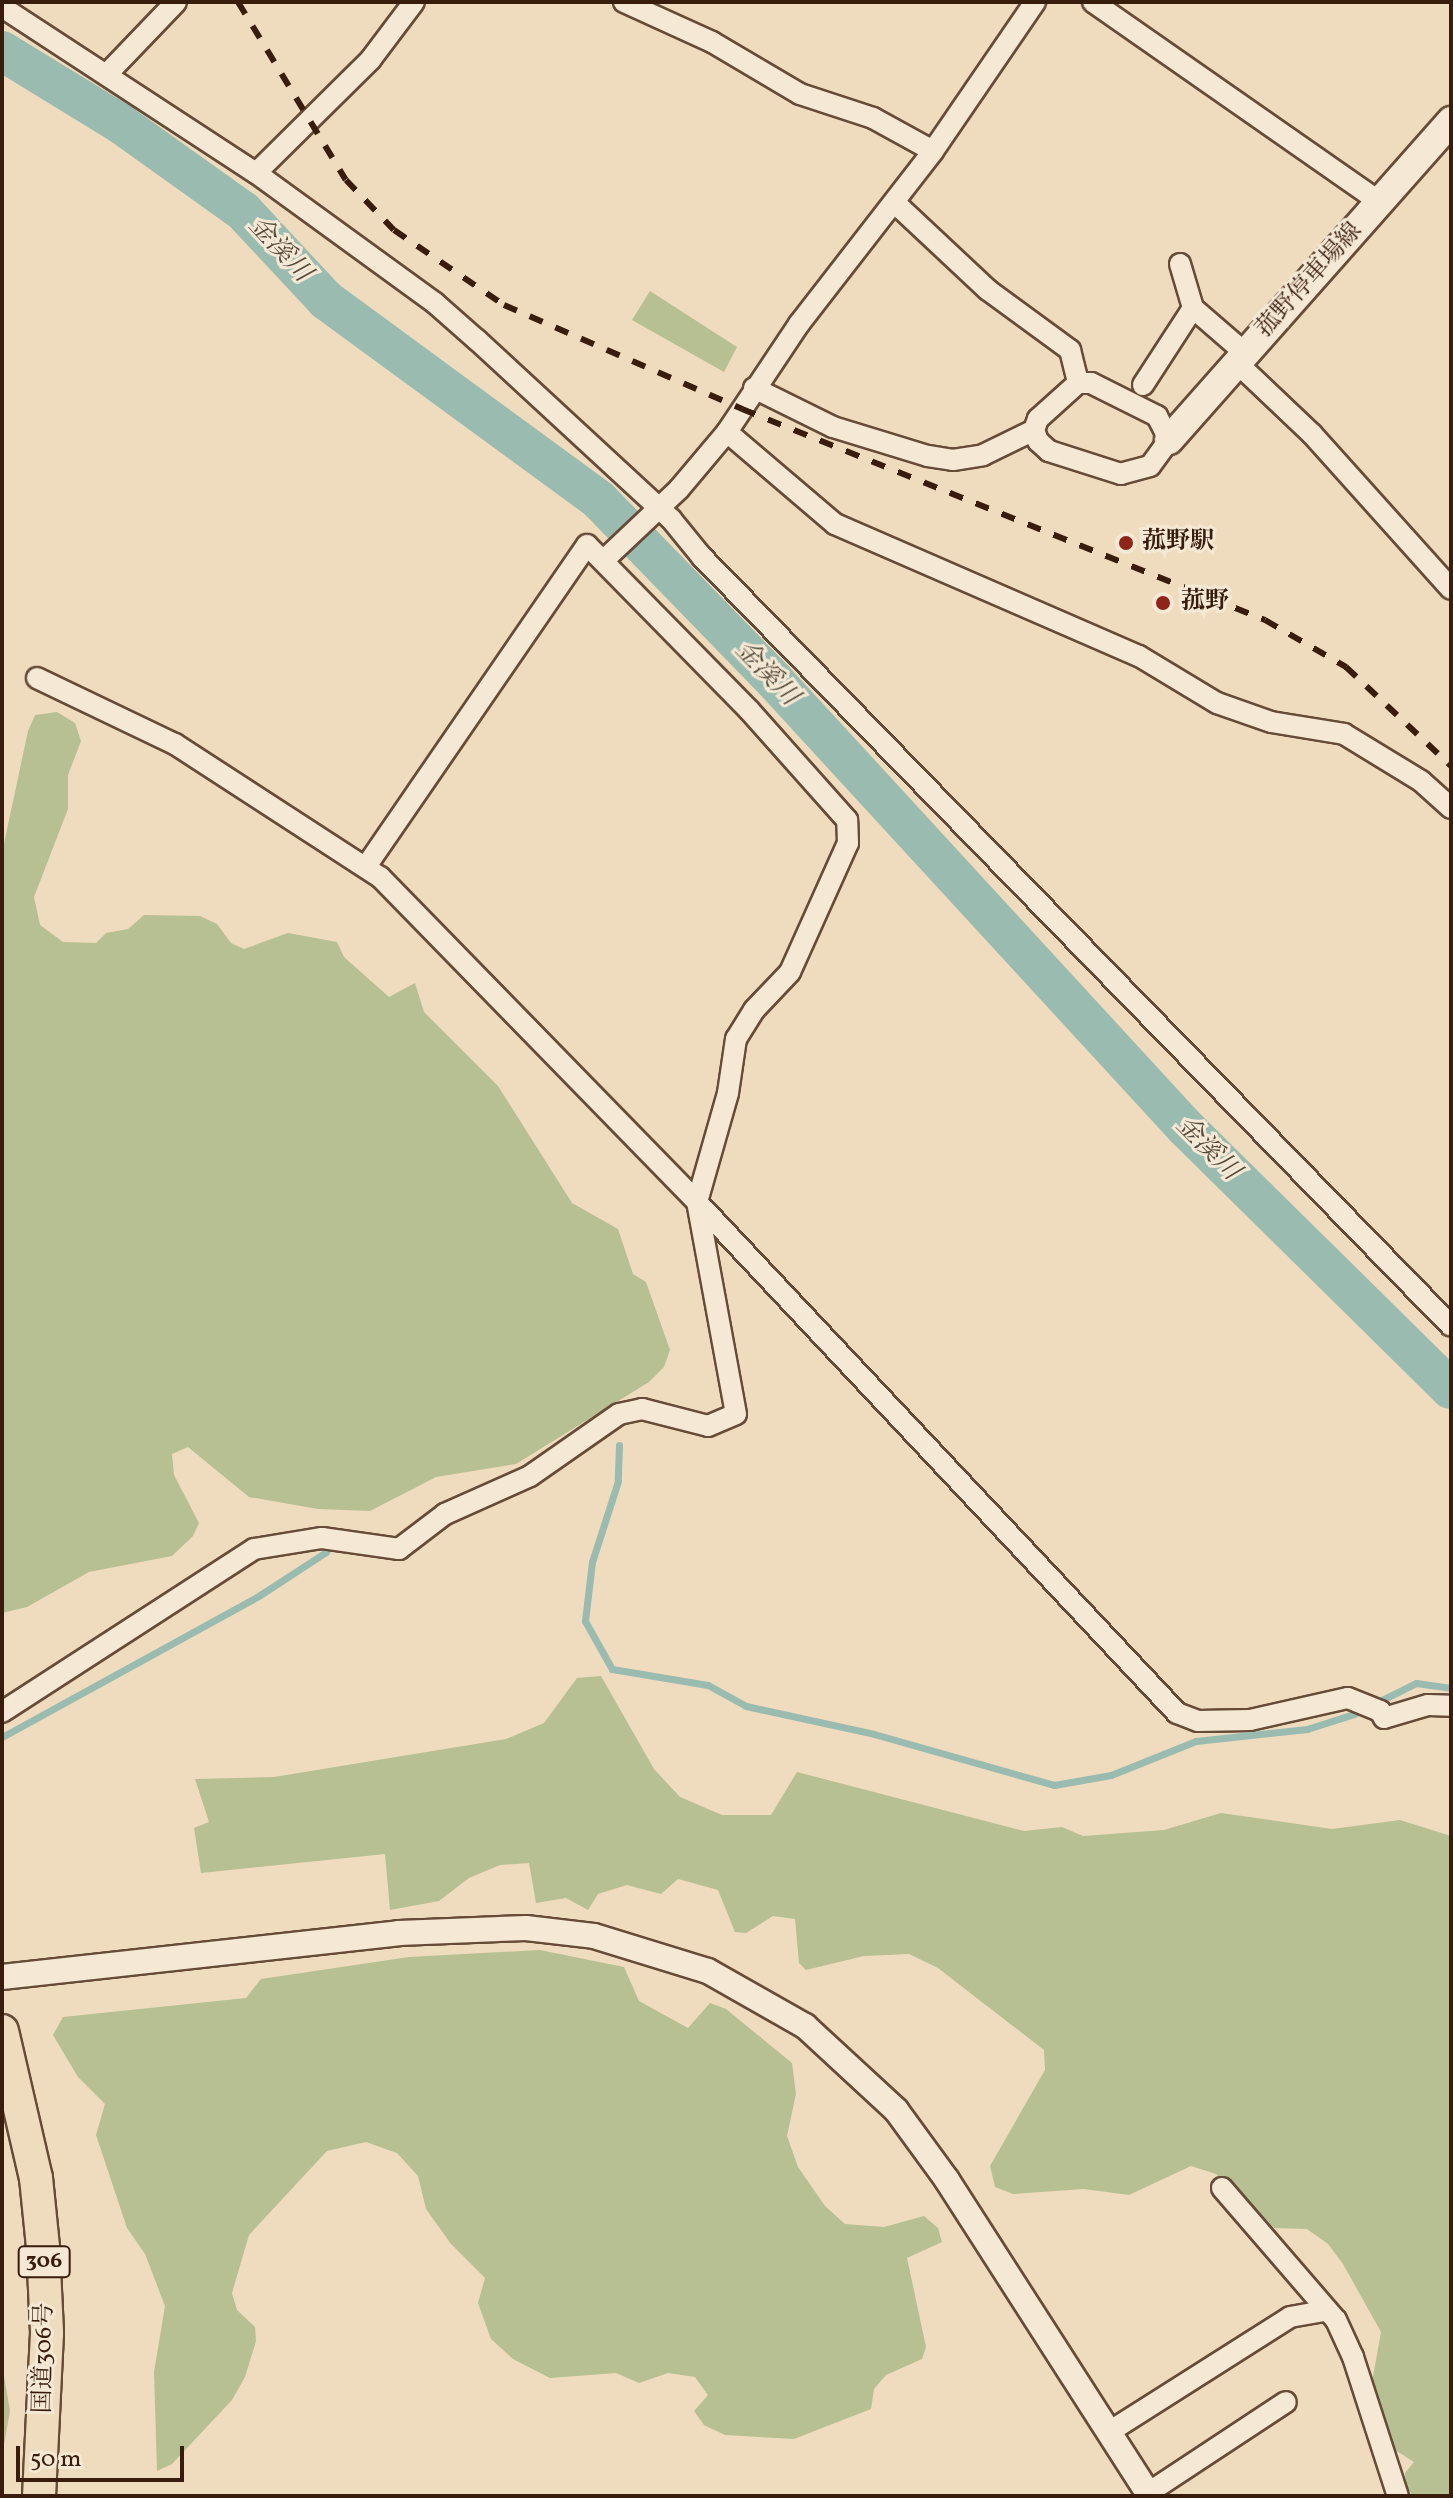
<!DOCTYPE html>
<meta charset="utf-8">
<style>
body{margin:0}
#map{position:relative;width:1453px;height:2498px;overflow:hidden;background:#efdbbd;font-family:Vollkorn,"Noto Serif JP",serif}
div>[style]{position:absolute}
.green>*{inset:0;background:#b7c092}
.stream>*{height:7px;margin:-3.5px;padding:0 3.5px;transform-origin:3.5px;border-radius:3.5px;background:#9abbb0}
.river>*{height:40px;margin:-20px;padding:0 20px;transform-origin:20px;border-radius:20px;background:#9abbb0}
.roads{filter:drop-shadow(2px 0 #664c38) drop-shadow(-2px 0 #664c38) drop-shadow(0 2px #664c38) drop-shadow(0 -2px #664c38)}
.minor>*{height:20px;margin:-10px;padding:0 10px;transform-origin:10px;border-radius:10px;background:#f5e8d4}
.tertiary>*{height:24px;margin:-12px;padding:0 12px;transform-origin:12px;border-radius:12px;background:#f5e8d4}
.secondary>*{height:28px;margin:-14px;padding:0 14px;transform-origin:14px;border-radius:14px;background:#f5e8d4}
.trunk>*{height:32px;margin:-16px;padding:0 16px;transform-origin:16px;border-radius:16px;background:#efdbbd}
.rail>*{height:6px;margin-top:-3px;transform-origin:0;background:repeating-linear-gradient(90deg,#381c0c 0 14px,transparent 0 28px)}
.dots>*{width:22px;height:22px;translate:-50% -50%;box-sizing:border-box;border:4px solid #f5e8d4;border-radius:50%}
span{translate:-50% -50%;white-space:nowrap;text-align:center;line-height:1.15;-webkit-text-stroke:6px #f5e8d4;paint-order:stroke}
.shield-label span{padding:2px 6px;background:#f5e8d4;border:2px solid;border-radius:6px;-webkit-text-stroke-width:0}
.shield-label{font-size:22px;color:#381c0c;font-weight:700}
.street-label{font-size:24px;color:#381c0c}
.poi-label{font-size:24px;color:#381c0c;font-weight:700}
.left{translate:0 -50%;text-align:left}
.water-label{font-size:26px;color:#554c3d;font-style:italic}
.frame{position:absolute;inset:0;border:4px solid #381c0c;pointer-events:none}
.scale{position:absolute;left:16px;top:2446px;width:168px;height:36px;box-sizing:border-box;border:4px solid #381c0c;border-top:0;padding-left:10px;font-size:24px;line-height:28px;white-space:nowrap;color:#381c0c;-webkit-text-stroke:6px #f5e8d4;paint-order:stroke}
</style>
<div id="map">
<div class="green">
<div style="clip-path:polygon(650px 291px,737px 347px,724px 372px,632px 320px)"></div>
<div style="clip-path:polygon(57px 712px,75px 723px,81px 741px,68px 775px,68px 809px,34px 897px,40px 925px,63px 942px,96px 943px,106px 933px,128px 929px,144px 915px,200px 916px,217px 924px,231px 943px,244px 949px,288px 933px,337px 942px,344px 957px,389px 997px,415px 983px,424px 1012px,498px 1086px,572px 1203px,618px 1229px,633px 1274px,646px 1282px,670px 1350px,664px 1367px,649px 1382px,516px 1464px,436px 1477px,370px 1511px,318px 1509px,249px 1497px,188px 1447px,172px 1454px,174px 1475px,199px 1523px,193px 1536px,172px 1556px,89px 1572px,27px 1607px,2px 1613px,2px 853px,28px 731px,35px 715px)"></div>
<div style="clip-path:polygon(601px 1676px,654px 1769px,680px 1797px,722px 1815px,771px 1815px,797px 1772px,1024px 1831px,1062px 1827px,1083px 1836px,1164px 1830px,1221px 1813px,1332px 1829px,1400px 1820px,1451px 1836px,1451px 2496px,1413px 2496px,1406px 2487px,1405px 2473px,1414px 2462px,1392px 2448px,1372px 2382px,1381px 2332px,1343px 2264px,1328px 2244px,1307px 2229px,1274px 2228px,1216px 2174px,1191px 2166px,1129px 2195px,1084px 2189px,1013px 2194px,995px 2187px,990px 2166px,1045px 2070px,1044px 2050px,938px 1968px,909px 1954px,864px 1956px,806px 1970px,799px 1963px,795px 1919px,773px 1916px,746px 1933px,735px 1932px,718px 1890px,678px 1879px,661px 1894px,627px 1885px,598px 1894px,588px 1910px,566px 1898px,536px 1903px,529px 1863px,500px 1865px,469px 1878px,439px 1901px,390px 1910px,385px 1854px,201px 1873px,194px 1828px,209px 1822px,195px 1779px,274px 1777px,506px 1739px,544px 1723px,577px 1678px)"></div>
<div style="clip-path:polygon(540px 1950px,624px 1967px,639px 2001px,688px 2028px,710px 2003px,726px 2009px,792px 2063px,796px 2094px,787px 2136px,798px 2167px,825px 2206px,845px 2224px,884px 2227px,924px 2216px,938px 2228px,942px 2242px,907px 2258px,926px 2347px,922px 2359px,886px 2375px,874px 2389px,871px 2409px,794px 2439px,725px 2435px,704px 2425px,694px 2411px,708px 2395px,695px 2377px,668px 2373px,639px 2383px,616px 2373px,550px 2378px,513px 2359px,491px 2339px,478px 2303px,485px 2278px,451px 2244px,426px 2209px,418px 2176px,397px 2153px,366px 2142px,327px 2151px,249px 2235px,232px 2293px,237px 2310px,255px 2327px,256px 2341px,245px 2377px,232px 2400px,172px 2464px,157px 2471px,154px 2372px,165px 2306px,145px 2254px,127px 2228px,96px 2135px,105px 2104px,78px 2077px,53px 2035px,63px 2017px,246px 1998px,261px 1979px,409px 1957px)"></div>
<div style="clip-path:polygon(2px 2364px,10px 2411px,2px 2455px)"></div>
</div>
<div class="stream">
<div style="left:619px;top:1445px;width:36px;rotate:92deg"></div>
<div style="left:618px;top:1481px;width:85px;rotate:107.8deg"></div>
<div style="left:592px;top:1562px;width:59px;rotate:96.8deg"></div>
<div style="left:585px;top:1621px;width:55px;rotate:60.6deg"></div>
<div style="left:612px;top:1669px;width:97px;rotate:9.5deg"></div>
<div style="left:708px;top:1685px;width:43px;rotate:28.9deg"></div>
<div style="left:746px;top:1706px;width:131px;rotate:12.3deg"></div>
<div style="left:874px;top:1734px;width:187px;rotate:15.8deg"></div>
<div style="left:1054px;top:1785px;width:58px;rotate:-10deg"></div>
<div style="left:1111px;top:1775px;width:92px;rotate:-21.8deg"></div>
<div style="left:1196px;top:1741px;width:112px;rotate:-6.2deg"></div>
<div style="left:1307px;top:1729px;width:49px;rotate:-17.7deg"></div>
<div style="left:1354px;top:1714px;width:69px;rotate:-26.6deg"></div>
<div style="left:1416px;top:1683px;width:35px;rotate:8deg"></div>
<div style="left:2px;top:1737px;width:294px;rotate:-28.8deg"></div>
<div style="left:260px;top:1595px;width:79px;rotate:-33.1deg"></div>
</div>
<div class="river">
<div style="left:2px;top:51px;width:140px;rotate:31.5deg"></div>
<div style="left:121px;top:124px;width:150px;rotate:35.5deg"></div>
<div style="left:243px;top:211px;width:122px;rotate:47deg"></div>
<div style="left:326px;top:300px;width:338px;rotate:36.2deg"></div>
<div style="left:599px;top:500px;width:250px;rotate:45.8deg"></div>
<div style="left:773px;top:679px;width:609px;rotate:47.4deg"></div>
<div style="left:1185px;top:1127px;width:373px;rotate:44.6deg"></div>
</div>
<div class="roads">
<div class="minor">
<div style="left:624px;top:2px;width:97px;rotate:24.4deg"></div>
<div style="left:712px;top:42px;width:102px;rotate:30.6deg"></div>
<div style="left:800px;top:94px;width:77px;rotate:18.2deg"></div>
<div style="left:873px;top:118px;width:68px;rotate:28.8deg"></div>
<div style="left:1093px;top:2px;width:351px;rotate:34.9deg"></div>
<div style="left:2px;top:7px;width:303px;rotate:33.2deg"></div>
<div style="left:256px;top:173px;width:221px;rotate:36deg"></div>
<div style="left:435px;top:303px;width:56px;rotate:41.4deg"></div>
<div style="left:477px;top:340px;width:264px;rotate:42.7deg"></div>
<div style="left:671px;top:519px;width:49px;rotate:50.8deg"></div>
<div style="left:702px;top:557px;width:1073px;rotate:45.75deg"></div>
<div style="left:108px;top:73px;width:98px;rotate:-46.2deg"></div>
<div style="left:256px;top:173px;width:162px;rotate:-44.7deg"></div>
<div style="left:371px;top:59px;width:71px;rotate:-53deg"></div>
<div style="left:895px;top:203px;width:127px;rotate:43.1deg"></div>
<div style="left:988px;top:290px;width:102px;rotate:36.2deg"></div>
<div style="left:1070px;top:350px;width:34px;rotate:76deg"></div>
<div style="left:1180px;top:264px;width:46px;rotate:73.5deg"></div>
<div style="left:1193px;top:308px;width:69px;rotate:40.9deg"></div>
<div style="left:1236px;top:362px;width:105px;rotate:43.5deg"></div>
<div style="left:1312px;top:434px;width:208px;rotate:48.1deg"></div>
<div style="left:1078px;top:383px;width:13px"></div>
<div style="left:1091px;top:383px;width:74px;rotate:26.6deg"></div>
<div style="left:1157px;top:416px;width:27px;rotate:63deg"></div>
<div style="left:1169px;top:440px;width:32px;rotate:126deg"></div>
<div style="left:1150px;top:466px;width:30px;rotate:165deg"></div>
<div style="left:1121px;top:474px;width:76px;rotate:-162.3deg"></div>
<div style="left:1049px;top:451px;width:15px;rotate:-138deg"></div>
<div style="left:1038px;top:441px;width:12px;rotate:-110deg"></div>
<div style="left:1034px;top:430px;width:12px;rotate:-70deg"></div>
<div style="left:1038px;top:419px;width:54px;rotate:-42deg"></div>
<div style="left:1143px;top:385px;width:92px;rotate:-57deg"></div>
<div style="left:754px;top:388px;width:88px;rotate:26.3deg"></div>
<div style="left:833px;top:427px;width:99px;rotate:17deg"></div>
<div style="left:928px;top:456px;width:25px;rotate:9deg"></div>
<div style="left:953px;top:460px;width:30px;rotate:-9deg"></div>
<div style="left:983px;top:455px;width:57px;rotate:-26.1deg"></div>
<div style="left:727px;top:432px;width:142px;rotate:40.4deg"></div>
<div style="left:835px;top:524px;width:331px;rotate:23.5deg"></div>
<div style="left:1139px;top:656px;width:91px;rotate:31.1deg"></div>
<div style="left:1217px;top:703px;width:57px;rotate:19.4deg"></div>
<div style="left:1271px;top:722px;width:74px;rotate:9.3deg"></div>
<div style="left:1344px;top:734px;width:90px;rotate:31.4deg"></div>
<div style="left:1421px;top:781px;width:40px;rotate:42deg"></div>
<div style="left:604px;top:560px;width:103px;rotate:-43.4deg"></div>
<div style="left:679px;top:489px;width:75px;rotate:-49.9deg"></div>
<div style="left:727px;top:432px;width:130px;rotate:-56.3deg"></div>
<div style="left:799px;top:324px;width:219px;rotate:-52.2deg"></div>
<div style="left:933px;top:151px;width:181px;rotate:-55.6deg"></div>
<div style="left:37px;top:678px;width:153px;rotate:25.6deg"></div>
<div style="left:175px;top:744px;width:244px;rotate:33deg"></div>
<div style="left:380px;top:877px;width:454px;rotate:45.7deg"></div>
<div style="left:697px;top:1202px;width:701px;rotate:46.79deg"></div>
<div style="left:1177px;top:1713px;width:22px;rotate:21deg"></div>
<div style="left:1198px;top:1721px;width:52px;rotate:-1.1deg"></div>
<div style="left:1250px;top:1720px;width:100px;rotate:-12.7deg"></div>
<div style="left:1348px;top:1698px;width:35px;rotate:22deg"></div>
<div style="left:1380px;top:1711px;width:8px;rotate:60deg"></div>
<div style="left:1384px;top:1718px;width:46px;rotate:-16.5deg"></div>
<div style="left:1428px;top:1705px;width:23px;rotate:2deg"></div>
<div style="left:2px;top:1712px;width:300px;rotate:-32.9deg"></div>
<div style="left:254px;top:1549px;width:69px;rotate:-9.2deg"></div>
<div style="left:322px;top:1538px;width:78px;rotate:8.1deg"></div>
<div style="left:399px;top:1549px;width:58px;rotate:-37.3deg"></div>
<div style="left:445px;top:1514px;width:93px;rotate:-24.1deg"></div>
<div style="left:530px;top:1476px;width:108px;rotate:-34.9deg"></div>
<div style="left:619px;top:1414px;width:24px;rotate:-12deg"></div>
<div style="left:642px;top:1409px;width:68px;rotate:14.4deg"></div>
<div style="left:708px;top:1426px;width:30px;rotate:-23deg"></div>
<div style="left:736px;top:1414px;width:216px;rotate:-100.4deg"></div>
<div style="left:697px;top:1202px;width:113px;rotate:-74.1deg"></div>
<div style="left:728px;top:1093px;width:55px;rotate:-81.6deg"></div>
<div style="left:736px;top:1039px;width:34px;rotate:-58deg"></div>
<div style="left:754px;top:1010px;width:52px;rotate:-46.5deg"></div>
<div style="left:790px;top:972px;width:141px;rotate:-65.8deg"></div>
<div style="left:848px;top:843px;width:23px;rotate:-92deg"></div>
<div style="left:847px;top:820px;width:147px;rotate:-131.7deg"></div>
<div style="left:749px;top:710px;width:231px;rotate:-134.5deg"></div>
<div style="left:587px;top:545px;width:390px;rotate:124.5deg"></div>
<div style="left:1222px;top:2188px;width:174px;rotate:49.2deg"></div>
<div style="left:1336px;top:2320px;width:41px;rotate:65.3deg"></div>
<div style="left:1353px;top:2357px;width:146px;rotate:72.1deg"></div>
<div style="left:1109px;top:2432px;width:214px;rotate:-32.4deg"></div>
<div style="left:1290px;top:2317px;width:35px;rotate:-10deg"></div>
<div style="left:1148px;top:2493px;width:165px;rotate:-33.4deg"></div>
</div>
<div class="tertiary">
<div style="left:2px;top:1977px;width:399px;rotate:-6.3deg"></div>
<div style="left:399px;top:1933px;width:127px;rotate:-2.3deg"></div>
<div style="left:526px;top:1928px;width:68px;rotate:6.7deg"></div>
<div style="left:594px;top:1936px;width:119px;rotate:17.1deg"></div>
<div style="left:708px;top:1971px;width:112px;rotate:29.6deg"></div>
<div style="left:805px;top:2026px;width:124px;rotate:42.7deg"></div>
<div style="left:896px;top:2110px;width:87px;rotate:53.9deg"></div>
<div style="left:947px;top:2180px;width:376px;rotate:57.3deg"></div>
</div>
<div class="secondary">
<div style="left:1169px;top:440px;width:426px;rotate:-48.5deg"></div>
</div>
<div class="trunk">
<div style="left:2px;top:2031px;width:151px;rotate:77deg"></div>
<div style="left:36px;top:2178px;width:69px;rotate:84.2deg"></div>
<div style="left:43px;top:2247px;width:86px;rotate:87.3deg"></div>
<div style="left:47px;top:2333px;width:163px;rotate:92.8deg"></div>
</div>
</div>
<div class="rail">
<div style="left:238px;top:2px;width:208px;rotate:58.8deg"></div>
<div style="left:346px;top:180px;width:69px;rotate:46.2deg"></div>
<div style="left:394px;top:230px;width:133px;rotate:34.3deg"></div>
<div style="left:504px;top:305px;width:260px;rotate:23.6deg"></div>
<div style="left:742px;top:409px;width:564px;rotate:21.97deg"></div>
<div style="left:1265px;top:620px;width:94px;rotate:30.1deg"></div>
<div style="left:1346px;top:667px;width:144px;rotate:43.3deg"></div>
</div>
<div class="dots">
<div style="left:1126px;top:543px;background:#8f2418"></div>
<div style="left:1163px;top:603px;background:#8f2418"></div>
</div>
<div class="shield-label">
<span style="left:44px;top:2262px">306</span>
</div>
<div class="street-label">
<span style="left:1310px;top:281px;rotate:-48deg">菰野停車場線</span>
<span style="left:45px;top:2358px;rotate:-89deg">国道306号</span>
</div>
<div class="poi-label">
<span class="left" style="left:1142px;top:543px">菰野駅</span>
<span class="left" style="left:1181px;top:603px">菰野</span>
</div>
<div class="water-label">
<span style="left:279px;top:250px;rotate:47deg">金溪川</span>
<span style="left:766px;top:674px;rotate:46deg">金溪川</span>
<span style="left:1207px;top:1149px;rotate:45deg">金溪川</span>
</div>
<div class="frame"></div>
<div class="scale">50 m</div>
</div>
